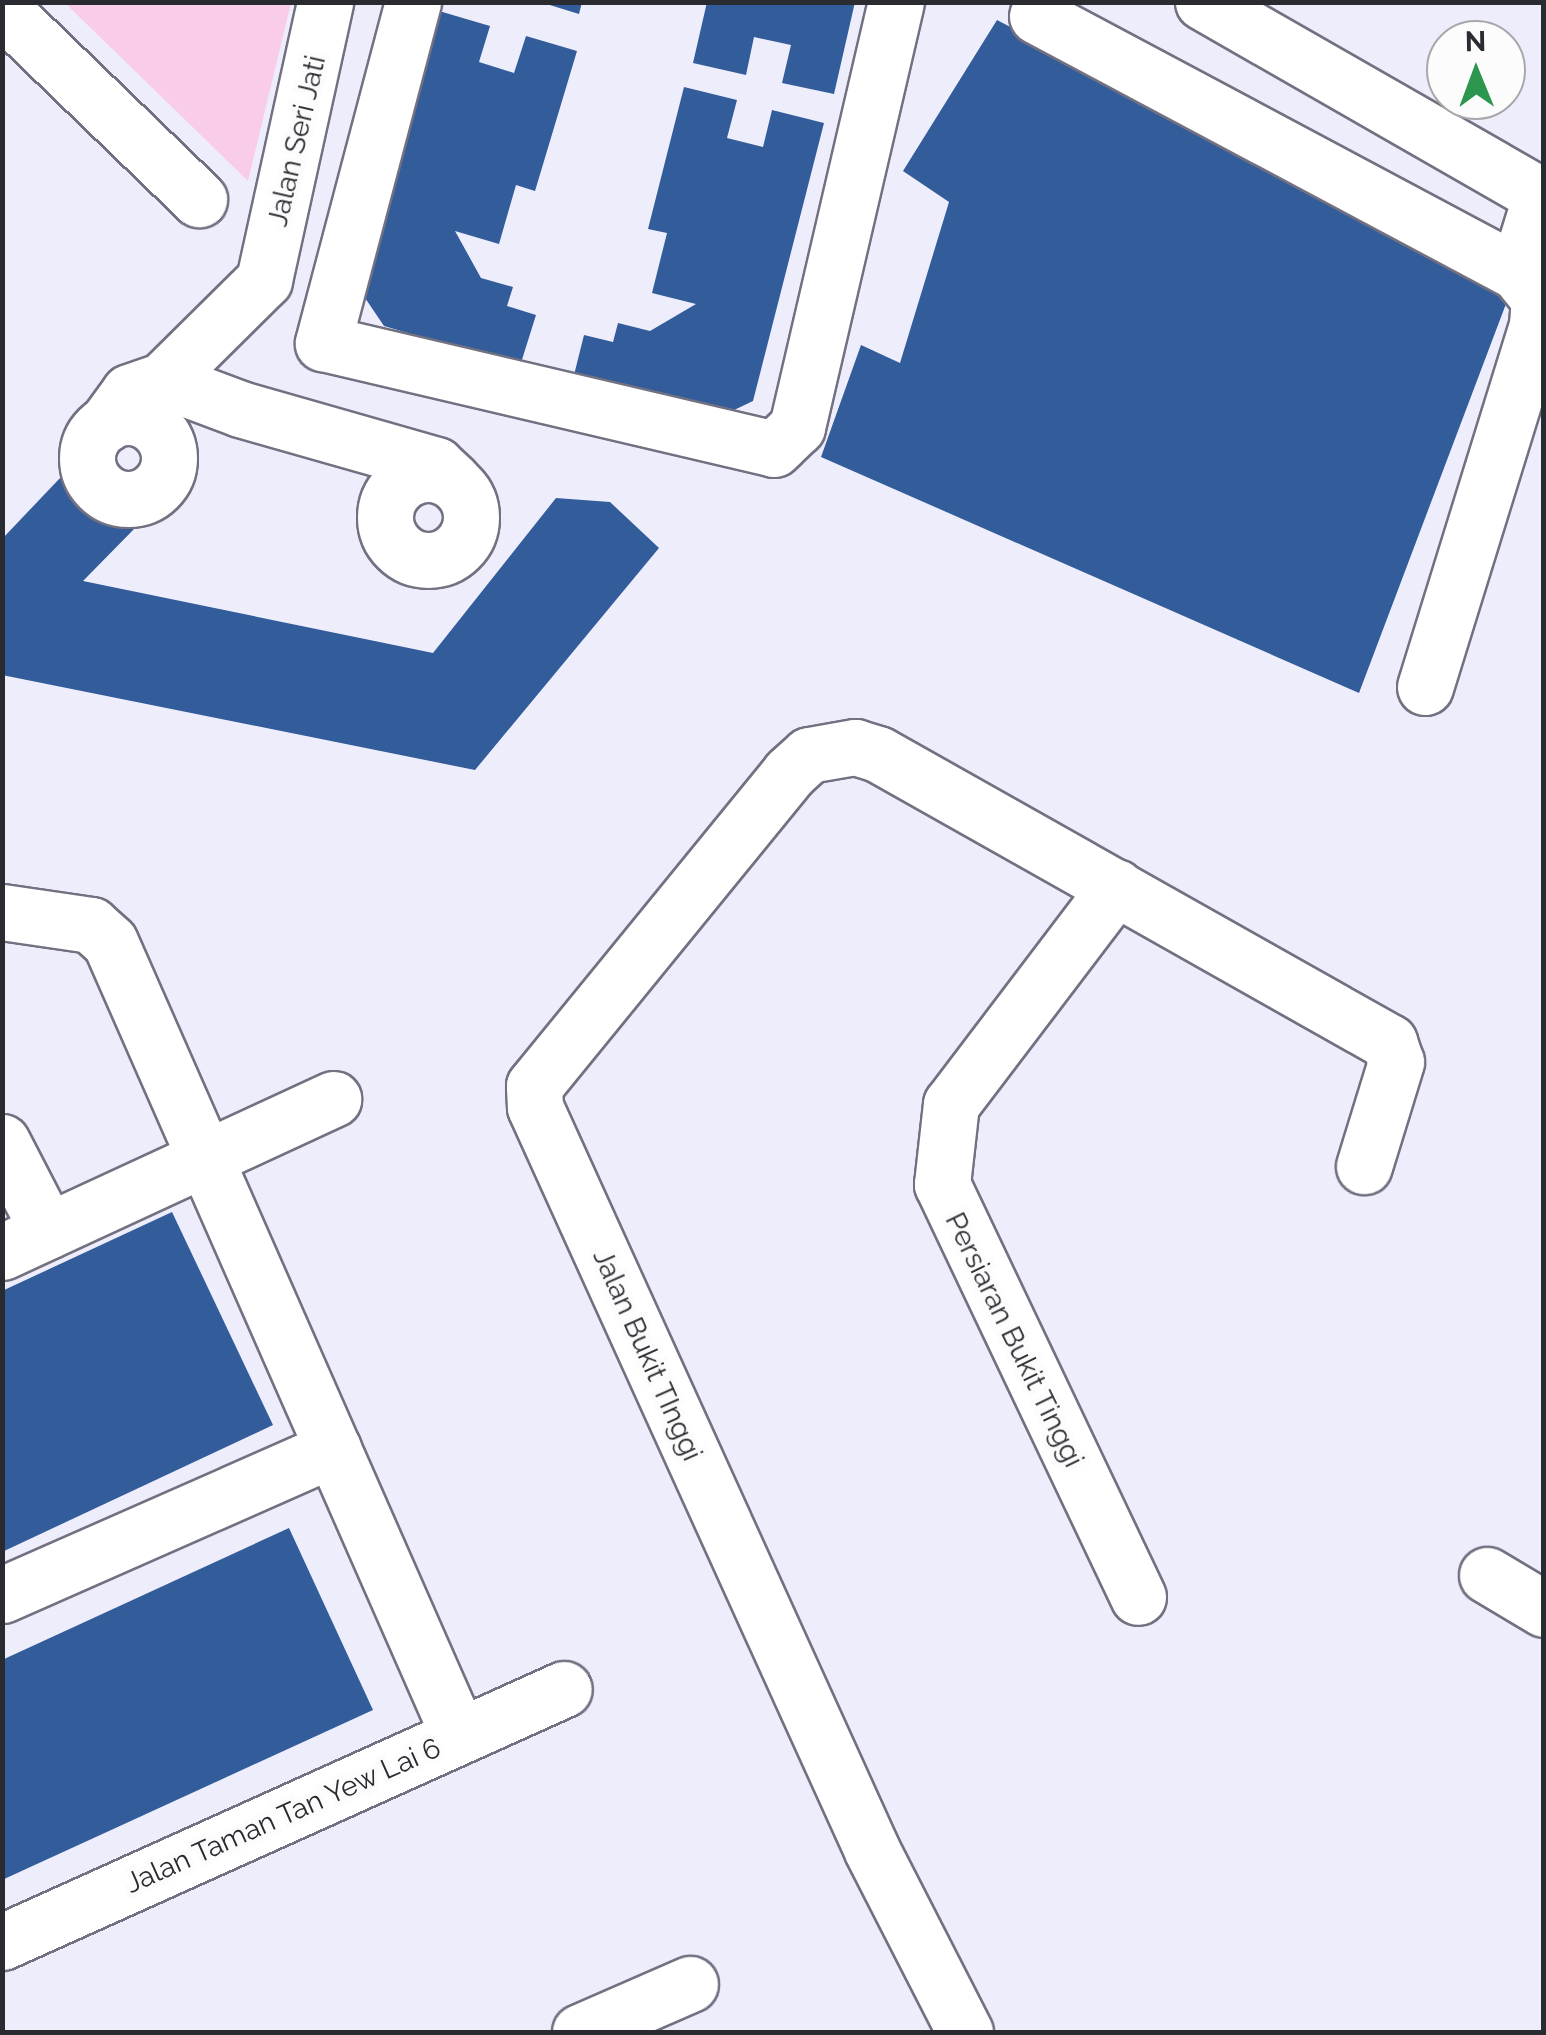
<!DOCTYPE html>
<style>
body{margin:0}
#map{position:relative;width:1546px;height:2035px;overflow:hidden;background:#ededfc;font-family:Raleway,sans-serif}
div>[style]{position:absolute}
.green>*{inset:0;background:#f9cde9}
.building>*{inset:0;background:#335c9a}
.roads{filter:drop-shadow(2px 0 #717181) drop-shadow(-2px 0 #717181) drop-shadow(0 2px #717181) drop-shadow(0 -2px #717181)}
.minor>*{height:55px;margin:-27.5px;padding:0 27.5px;transform-origin:27.5px;border-radius:27.5px;background:#fff}
.minor>.ring{margin:-27.5px;padding:0;box-sizing:content-box;background:none;border:55px solid #fff;border-radius:50%}
span{translate:-50% -50%;white-space:nowrap;text-align:center;line-height:1.15;-webkit-text-stroke:10px #fcfcfc;paint-order:stroke}
.street-label{font-size:28px;color:#2a2a31}
.frame{position:absolute;inset:0;border:5px solid #2a2a31;pointer-events:none}
.north{position:absolute;left:1426px;top:20px;width:100px;height:100px;box-sizing:border-box;background:#fcfcfc;border:2px solid #a8a8ab;border-radius:50%;rotate:359deg;font-size:28px;font-weight:700;line-height:40px;text-align:center;color:#2a2a31}
.north::after{content:'';display:block;margin:auto;width:35px;height:45px;background:#2c964e;clip-path:polygon(50% 0,100% 100%,50% 72%,0 100%)}
</style>
<div id="map">
<div class="green">
<div style="clip-path:polygon(65px 3px,291px 3px,248px 181px)"></div>
</div>
<div class="building">
<div style="clip-path:polygon(540px 2px,582px 2px,579px 14px)"></div>
<div style="clip-path:polygon(707px 2px,855px 2px,834px 94px,782px 83px,791px 45px,754px 37px,746px 75px,693px 63px)"></div>
<div style="clip-path:polygon(439px 11px,490px 26px,479px 62px,514px 73px,526px 36px,577px 51px,535px 191px,516px 185px,499px 244px,455px 231px,481px 278px,513px 287px,507px 306px,536px 315px,520px 366px,384px 326px,357px 286px)"></div>
<div style="clip-path:polygon(997px 20px,1512px 288px,1359px 693px,821px 457px,861px 345px,900px 363px,949px 202px,903px 171px)"></div>
<div style="clip-path:polygon(684px 87px,737px 100px,727px 138px,763px 147px,772px 110px,824px 123px,753px 401px,709px 422px,571px 387px,584px 335px,613px 342px,618px 323px,650px 331px,696px 304px,652px 293px,667px 233px,648px 229px)"></div>
<div style="clip-path:polygon(61px 477px,85px 477px,137px 526px,83px 581px,433px 653px,556px 498px,610px 502px,659px 548px,475px 770px,2px 675px,2px 539px)"></div>
<div style="clip-path:polygon(172px 1212px,273px 1425px,2px 1552px,2px 1291px)"></div>
<div style="clip-path:polygon(289px 1528px,373px 1710px,2px 1880px,2px 1660px)"></div>
</div>
<div class="roads">
<div class="minor">
<div style="left:413px;top:2px;width:353px;rotate:104.8deg"></div>
<div style="left:323px;top:343px;width:463px;rotate:13.2deg"></div>
<div style="left:774px;top:449px;width:32px;rotate:-44deg"></div>
<div style="left:797px;top:427px;width:436px;rotate:-76.9deg"></div>
<div style="left:1203px;top:2px;width:393px;rotate:29.8deg"></div>
<div style="left:2px;top:9px;width:274px;rotate:44deg"></div>
<div style="left:1037px;top:16px;width:544px;rotate:28.07deg"></div>
<div style="left:163px;top:380px;width:82px;rotate:20.6deg"></div>
<div style="left:240px;top:409px;width:204px;rotate:15.9deg"></div>
<div style="left:436px;top:465px;width:23px;rotate:43deg"></div>
<div class="ring" style="left:87px;top:417px;width:27px;height:27px"></div>
<div style="left:106px;top:424px;width:39px;rotate:-54deg"></div>
<div style="left:129px;top:392px;width:36px;rotate:-19deg"></div>
<div style="left:163px;top:380px;width:142px;rotate:-44.7deg"></div>
<div style="left:264px;top:280px;width:285px;rotate:-77.6deg"></div>
<div class="ring" style="left:385px;top:474px;width:31px;height:31px"></div>
<div style="left:1425px;top:687px;width:379px;rotate:-72.8deg"></div>
<div style="left:1537px;top:325px;width:26px;rotate:-86deg"></div>
<div style="left:1539px;top:299px;width:35px;rotate:-129deg"></div>
<div style="left:1517px;top:272px;width:81px;rotate:-72.7deg"></div>
<div style="left:1116px;top:887px;width:273px;rotate:127.2deg"></div>
<div style="left:951px;top:1104px;width:81px;rotate:96.4deg"></div>
<div style="left:942px;top:1184px;width:457px;rotate:64.6deg"></div>
<div style="left:2px;top:912px;width:90px;rotate:8.3deg"></div>
<div style="left:91px;top:925px;width:25px;rotate:42deg"></div>
<div style="left:110px;top:942px;width:867px;rotate:66.27deg"></div>
<div style="left:2px;top:1142px;width:100px;rotate:62.7deg"></div>
<div style="left:2px;top:1252px;width:365px;rotate:-24.8deg"></div>
<div style="left:1487px;top:1575px;width:66px;rotate:30.8deg"></div>
<div style="left:2px;top:1595px;width:362px;rotate:-23.8deg"></div>
<div style="left:2px;top:1942px;width:616px;rotate:-24.24deg"></div>
<div style="left:580px;top:2032px;width:120px;rotate:-23.6deg"></div>
<div style="left:965px;top:2032px;width:204px;rotate:-117.1deg"></div>
<div style="left:872px;top:1850px;width:816px;rotate:-114.4deg"></div>
<div style="left:535px;top:1107px;width:21px;rotate:-93deg"></div>
<div style="left:534px;top:1086px;width:404px;rotate:-50.8deg"></div>
<div style="left:789px;top:773px;width:27px;rotate:-42deg"></div>
<div style="left:809px;top:755px;width:47px;rotate:-9.9deg"></div>
<div style="left:855px;top:747px;width:24px;rotate:17deg"></div>
<div style="left:878px;top:754px;width:587px;rotate:29.41deg"></div>
<div style="left:1389px;top:1042px;width:21px;rotate:71deg"></div>
<div style="left:1396px;top:1062px;width:109px;rotate:107.1deg"></div>
</div>
</div>
<div class="street-label">
<span style="left:297px;top:141px;rotate:-77deg">Jalan Seri Jati</span>
<span style="left:1014px;top:1340px;rotate:64deg">Persiaran Bukit Tinggi</span>
<span style="left:647px;top:1355px;rotate:66deg">Jalan Bukit TInggi</span>
<span style="left:283px;top:1816px;rotate:-24deg">Jalan Taman Tan Yew Lai 6</span>
</div>
<div class="frame"></div>
<div class="north">N</div>
</div>
